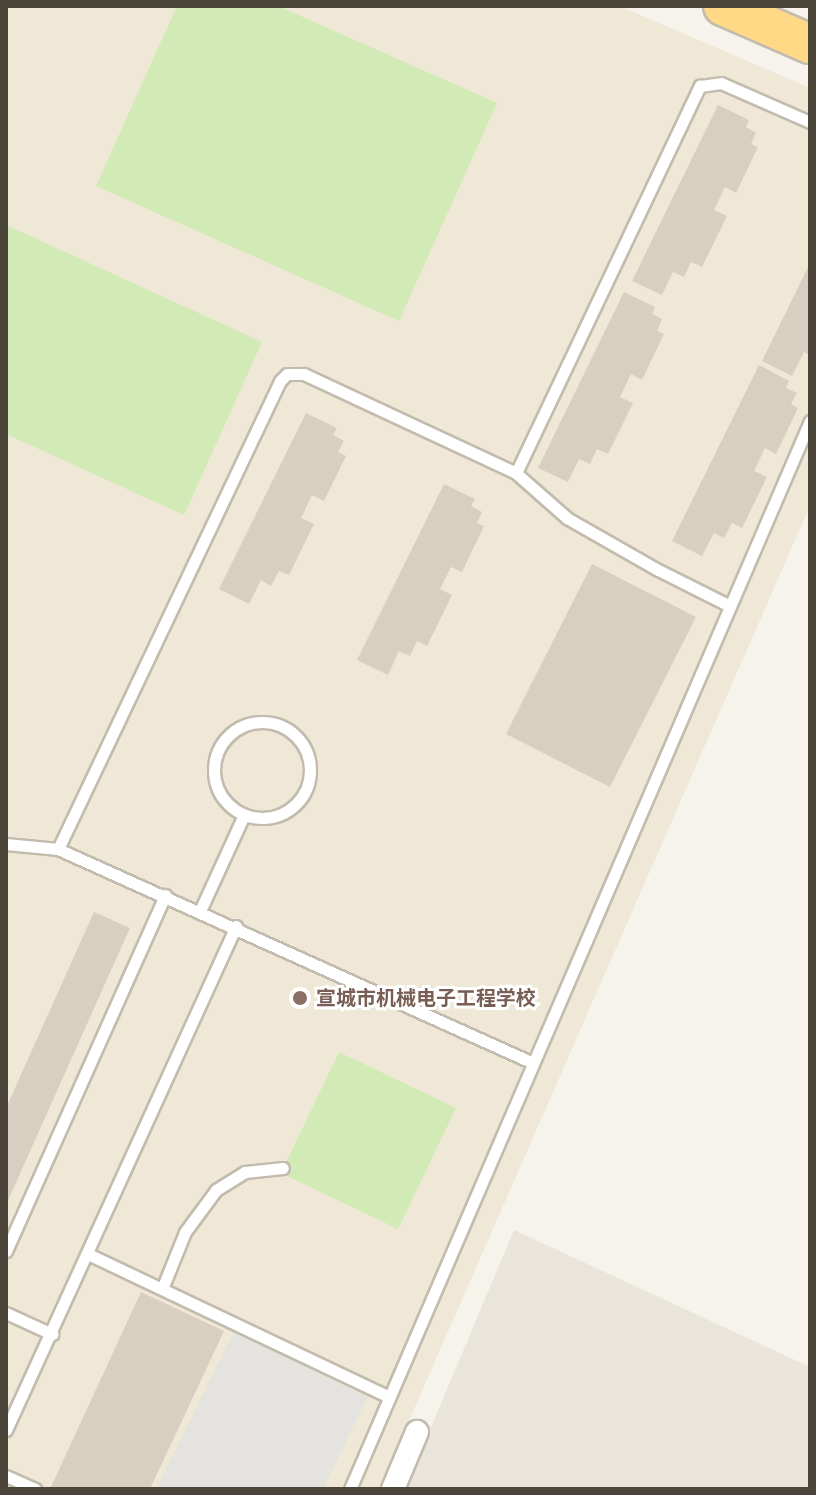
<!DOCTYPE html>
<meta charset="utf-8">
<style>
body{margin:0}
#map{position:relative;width:816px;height:1495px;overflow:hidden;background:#f6f3ec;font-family:"Nunito Sans","Noto Sans SC",sans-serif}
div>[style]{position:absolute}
.residential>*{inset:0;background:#eae5da}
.education>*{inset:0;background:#efe8d6}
.green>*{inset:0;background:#d2eab5}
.parking>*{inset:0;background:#e5e3e0}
.building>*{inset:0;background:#d8cfc1}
.roads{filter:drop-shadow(2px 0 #c2bbae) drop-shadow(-2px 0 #c2bbae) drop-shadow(0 2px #c2bbae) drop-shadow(0 -2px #c2bbae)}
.service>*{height:11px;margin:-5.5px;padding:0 5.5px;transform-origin:5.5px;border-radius:5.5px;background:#fff}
.service>.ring{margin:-5.5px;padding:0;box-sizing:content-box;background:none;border:11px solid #fff;border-radius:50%}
.minor>*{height:22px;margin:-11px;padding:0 11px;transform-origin:11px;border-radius:11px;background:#fff}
.trunk>*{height:38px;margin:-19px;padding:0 19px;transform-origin:19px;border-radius:19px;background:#ffd985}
.dots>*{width:22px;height:22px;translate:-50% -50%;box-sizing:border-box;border:4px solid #fff;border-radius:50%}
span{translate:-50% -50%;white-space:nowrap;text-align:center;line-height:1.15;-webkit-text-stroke:6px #fff;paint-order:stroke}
.education-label{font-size:20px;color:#785e54;font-weight:700}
.left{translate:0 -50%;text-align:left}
.frame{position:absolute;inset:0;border:8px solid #4b4439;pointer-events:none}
</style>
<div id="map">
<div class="residential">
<div style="clip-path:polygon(514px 1230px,810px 1367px,810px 1489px,405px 1489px)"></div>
</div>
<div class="education">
<div style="clip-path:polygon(6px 6px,620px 6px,810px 88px,810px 506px,379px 1489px,6px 1489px)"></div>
</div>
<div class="green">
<div style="clip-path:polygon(177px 6px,278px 6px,497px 103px,399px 321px,96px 186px)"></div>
<div style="clip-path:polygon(6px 225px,262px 342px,184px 515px,6px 434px)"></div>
<div style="clip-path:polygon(339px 1052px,456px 1108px,398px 1229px,281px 1173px)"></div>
</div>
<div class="parking">
<div style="clip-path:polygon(234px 1331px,368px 1397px,323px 1489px,156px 1489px)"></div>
</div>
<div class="building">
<div style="clip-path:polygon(718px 105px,749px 120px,746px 127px,756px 133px,751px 144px,758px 147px,736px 193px,725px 187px,714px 210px,727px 216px,702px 267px,691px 262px,684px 277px,673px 272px,662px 295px,632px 281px)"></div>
<div style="clip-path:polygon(810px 263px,810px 355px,804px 352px,792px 376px,762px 361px)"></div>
<div style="clip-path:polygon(624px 292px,655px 307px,652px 314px,662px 319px,657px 331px,664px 334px,642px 380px,631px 374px,620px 397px,633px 403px,608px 454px,597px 449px,590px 464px,579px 459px,568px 482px,538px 468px)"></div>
<div style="clip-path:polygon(759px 365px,789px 381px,786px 388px,797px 393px,791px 404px,798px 408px,776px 454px,765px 448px,754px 471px,767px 477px,742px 528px,732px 523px,724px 538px,714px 533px,702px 556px,672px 541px)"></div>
<div style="clip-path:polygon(306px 413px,337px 428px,333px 435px,344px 441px,338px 452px,346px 456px,324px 501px,312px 495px,301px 518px,314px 524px,289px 575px,279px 571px,271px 586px,261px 580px,249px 604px,219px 589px)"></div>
<div style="clip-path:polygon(444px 484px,475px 499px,471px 506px,482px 512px,477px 523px,484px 526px,462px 572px,451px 567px,440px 589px,452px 595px,427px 646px,417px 641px,410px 656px,399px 651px,388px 675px,357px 660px)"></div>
<div style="clip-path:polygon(592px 564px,696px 617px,610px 787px,506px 734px)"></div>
<div style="clip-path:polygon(94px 912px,130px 928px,6px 1205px,6px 1108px)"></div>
<div style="clip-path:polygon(141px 1292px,224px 1331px,150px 1489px,50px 1489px)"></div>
</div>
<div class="roads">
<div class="service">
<div style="left:730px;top:606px;width:80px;rotate:-153.4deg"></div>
<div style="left:658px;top:570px;width:105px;rotate:-150.3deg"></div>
<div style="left:567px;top:518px;width:68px;rotate:-138.6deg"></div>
<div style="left:516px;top:473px;width:429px;rotate:-64.6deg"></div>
<div style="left:700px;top:86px;width:21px;rotate:-8deg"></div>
<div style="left:721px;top:83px;width:97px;rotate:23.7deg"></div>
<div class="ring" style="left:214px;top:722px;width:85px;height:85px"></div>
<div style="left:6px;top:844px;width:52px;rotate:5.5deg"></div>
<div style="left:58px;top:849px;width:518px;rotate:-64.62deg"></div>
<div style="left:280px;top:381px;width:10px;rotate:-45deg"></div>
<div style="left:287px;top:374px;width:17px"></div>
<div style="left:304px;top:374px;width:234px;rotate:25deg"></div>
<div style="left:58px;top:849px;width:521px;rotate:24.25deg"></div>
<div style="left:200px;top:911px;width:106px;rotate:-65.4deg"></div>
<div style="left:6px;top:1251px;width:390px;rotate:-65.9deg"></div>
<div style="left:88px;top:1254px;width:333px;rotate:25.4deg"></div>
<div style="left:162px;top:1289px;width:61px;rotate:-68deg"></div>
<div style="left:185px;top:1232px;width:52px;rotate:-53.6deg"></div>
<div style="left:216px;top:1190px;width:34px;rotate:-32deg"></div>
<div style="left:245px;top:1172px;width:38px;rotate:-6deg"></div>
<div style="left:6px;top:1313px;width:51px;rotate:24.5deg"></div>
<div style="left:6px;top:1430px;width:554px;rotate:-65.47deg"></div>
<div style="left:6px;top:1476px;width:32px;rotate:24deg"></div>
<div style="left:350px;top:1489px;width:1163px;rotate:-66.7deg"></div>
</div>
<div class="minor">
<div style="left:393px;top:1489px;width:62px;rotate:-67.2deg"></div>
</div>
<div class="trunk">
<div style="left:723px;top:6px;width:95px;rotate:23.6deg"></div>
</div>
</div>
<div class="dots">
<div style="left:300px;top:998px;background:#8d6e63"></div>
</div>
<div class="education-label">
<span class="left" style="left:316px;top:998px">宣城市机械电子工程学校</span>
</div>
<div class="frame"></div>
</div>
